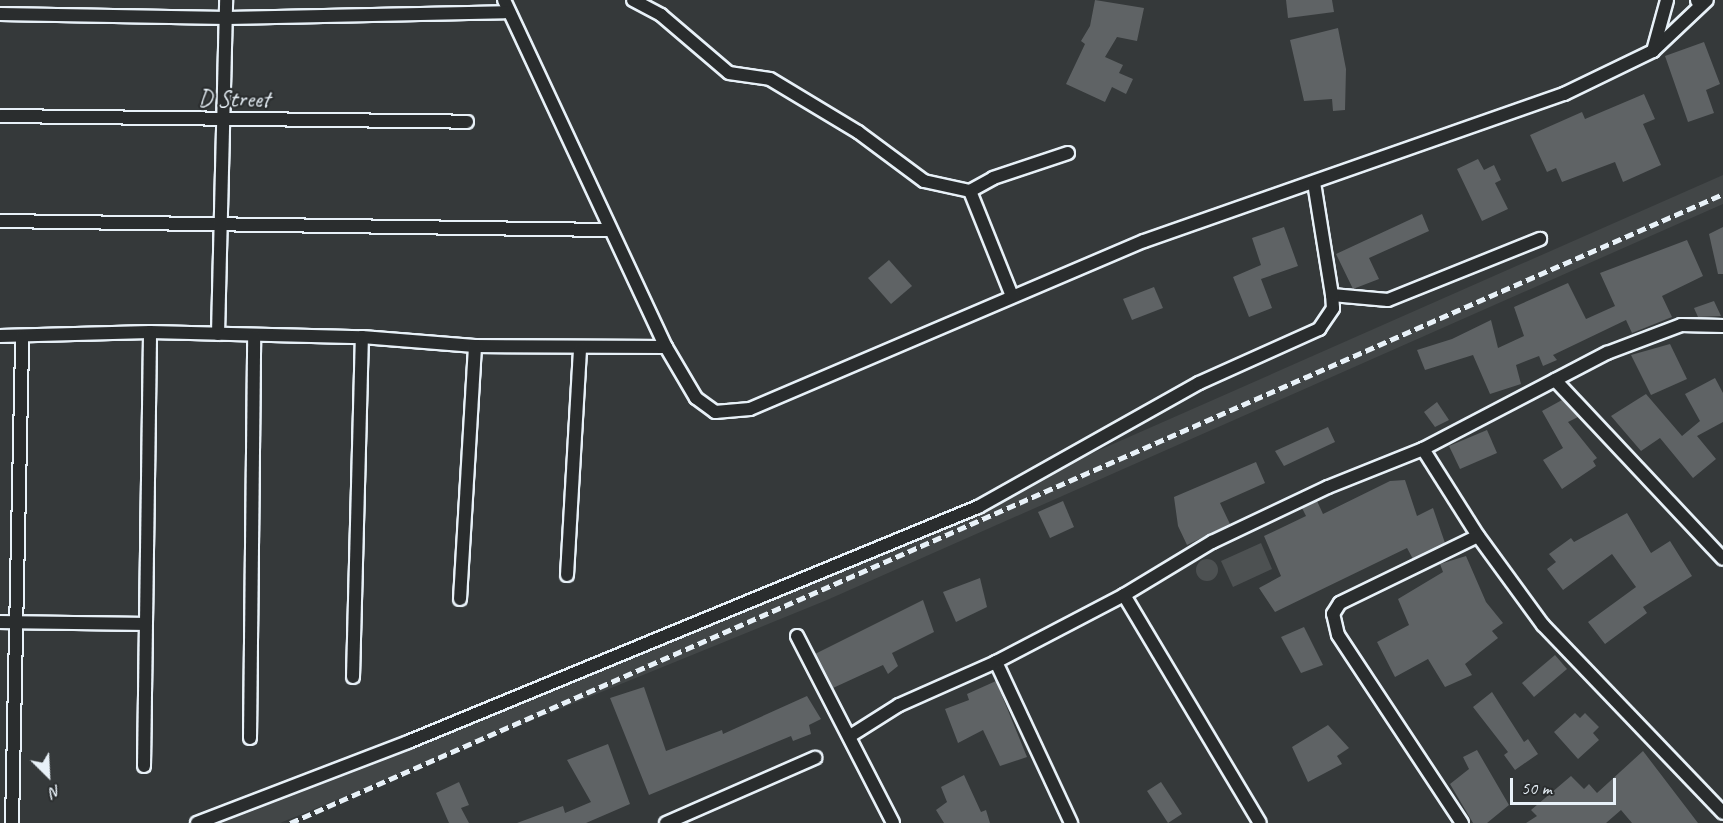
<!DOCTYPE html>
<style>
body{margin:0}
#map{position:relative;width:1723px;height:823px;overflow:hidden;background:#35393a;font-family:Caveat,sans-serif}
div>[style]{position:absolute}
.built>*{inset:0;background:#424647}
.green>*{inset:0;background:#4d5152}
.round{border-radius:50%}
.building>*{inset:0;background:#5f6365}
.roads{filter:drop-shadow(2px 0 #e8f1f8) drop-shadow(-2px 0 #e8f1f8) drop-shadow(0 2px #e8f1f8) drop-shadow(0 -2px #e8f1f8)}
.minor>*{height:12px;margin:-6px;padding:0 6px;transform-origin:6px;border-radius:6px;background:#2a2d2e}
.tertiary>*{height:15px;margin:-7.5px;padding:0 7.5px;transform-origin:7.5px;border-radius:7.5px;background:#2a2d2e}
.rail>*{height:4.5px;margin-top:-2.25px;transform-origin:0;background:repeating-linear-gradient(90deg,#e8f1f8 0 9px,transparent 0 13.5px)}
span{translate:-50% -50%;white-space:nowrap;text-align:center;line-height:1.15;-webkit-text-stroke:4.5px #2a2d2e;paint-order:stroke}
.street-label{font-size:24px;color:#e8f1f8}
.north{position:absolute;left:18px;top:745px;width:60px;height:60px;-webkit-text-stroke:4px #2a2d2e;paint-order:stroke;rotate:156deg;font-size:16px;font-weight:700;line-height:24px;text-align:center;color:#e8f1f8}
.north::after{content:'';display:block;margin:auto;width:21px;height:27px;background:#e8f1f8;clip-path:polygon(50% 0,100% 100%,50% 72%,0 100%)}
.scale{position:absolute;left:1510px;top:778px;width:106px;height:27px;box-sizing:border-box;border:3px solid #e8f1f8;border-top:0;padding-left:8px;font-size:18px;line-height:21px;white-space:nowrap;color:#e8f1f8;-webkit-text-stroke:4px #2a2d2e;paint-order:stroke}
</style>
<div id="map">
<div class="built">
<div style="clip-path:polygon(1723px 175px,1723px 204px,827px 600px,280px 823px,213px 823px,825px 571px)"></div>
</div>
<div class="green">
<div style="clip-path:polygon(1261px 543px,1272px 569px,1233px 587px,1221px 561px)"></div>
<div class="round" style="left:1196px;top:559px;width:22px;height:22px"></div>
</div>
<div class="building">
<div style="clip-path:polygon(1095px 0,1144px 8px,1137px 41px,1117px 37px,1105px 57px,1123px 65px,1119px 73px,1133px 79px,1126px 94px,1112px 87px,1105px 102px,1066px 84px,1085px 44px,1081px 41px,1090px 26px)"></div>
<div style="clip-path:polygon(1286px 0,1332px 0,1334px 12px,1288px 18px)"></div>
<div style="clip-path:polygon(1338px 28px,1346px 69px,1345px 110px,1333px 111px,1332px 99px,1304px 101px,1290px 40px)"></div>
<div style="clip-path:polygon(1704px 42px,1720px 84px,1706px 90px,1714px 113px,1688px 122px,1665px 56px)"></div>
<div style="clip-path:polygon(1644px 94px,1655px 119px,1643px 124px,1661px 165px,1623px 182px,1615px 162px,1562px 182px,1556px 168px,1547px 172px,1530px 135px,1582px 112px,1585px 119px)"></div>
<div style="clip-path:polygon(1478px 159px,1484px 170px,1494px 165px,1501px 180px,1495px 183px,1508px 209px,1482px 221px,1457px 169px)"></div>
<div style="clip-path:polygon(1422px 214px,1429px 231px,1369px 258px,1379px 279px,1353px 289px,1336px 254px)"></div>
<div style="clip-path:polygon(1284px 227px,1298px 266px,1261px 279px,1272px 308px,1249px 317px,1233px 277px,1261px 265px,1252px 238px)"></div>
<div style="clip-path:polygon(1723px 227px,1723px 274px,1718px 274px,1709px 234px)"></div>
<div style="clip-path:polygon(1687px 240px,1703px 276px,1662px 296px,1672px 317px,1632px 333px,1626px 320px,1553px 355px,1557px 360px,1543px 366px,1539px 356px,1516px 365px,1521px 384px,1490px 394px,1473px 355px,1425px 370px,1417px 350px,1452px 339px,1491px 320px,1498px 348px,1524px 336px,1514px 307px,1568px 283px,1586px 319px,1615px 306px,1600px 273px)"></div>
<div style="clip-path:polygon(889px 260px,912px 286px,891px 304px,868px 278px)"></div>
<div style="clip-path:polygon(1154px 287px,1163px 308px,1132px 320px,1123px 299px)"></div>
<div style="clip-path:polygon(1714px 301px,1721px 316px,1698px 317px,1694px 308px)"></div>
<div style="clip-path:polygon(1670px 344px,1687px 379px,1651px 395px,1631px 355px)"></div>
<div style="clip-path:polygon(1715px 378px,1723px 393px,1723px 422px,1697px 436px,1716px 459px,1693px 478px,1660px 438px,1641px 451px,1611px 416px,1646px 394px,1682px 436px,1700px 421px,1685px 394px)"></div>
<div style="clip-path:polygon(1562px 400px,1578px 417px,1568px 422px,1597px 458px,1593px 461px,1596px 466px,1562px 489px,1543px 460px,1563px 448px,1542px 411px)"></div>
<div style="clip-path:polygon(1437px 402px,1449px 420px,1435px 427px,1424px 412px)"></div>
<div style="clip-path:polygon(1328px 427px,1335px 442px,1284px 466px,1275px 451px)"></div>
<div style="clip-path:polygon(1487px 430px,1497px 453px,1460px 469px,1449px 446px)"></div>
<div style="clip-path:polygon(1256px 462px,1265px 483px,1220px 503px,1230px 524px,1187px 545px,1178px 526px,1174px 497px)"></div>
<div style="clip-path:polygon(1405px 480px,1417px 516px,1433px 508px,1445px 543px,1413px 559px,1407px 548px,1275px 612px,1259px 588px,1281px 576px,1264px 536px,1306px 516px,1302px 508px,1317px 501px,1323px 514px,1390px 481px)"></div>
<div style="clip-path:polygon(1063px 501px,1074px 527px,1050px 538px,1038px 512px)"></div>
<div style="clip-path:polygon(1627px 513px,1651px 553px,1670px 541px,1692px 576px,1643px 607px,1647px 613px,1605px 644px,1588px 622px,1636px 587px,1612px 554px,1563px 590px,1547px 569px,1556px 562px,1549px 554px,1571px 538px,1574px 542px)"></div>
<div style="clip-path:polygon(1466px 556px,1486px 602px,1503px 623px,1492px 631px,1498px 638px,1465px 664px,1472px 675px,1445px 687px,1428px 659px,1395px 677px,1377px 642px,1409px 625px,1398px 599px,1443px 572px,1440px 564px)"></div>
<div style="clip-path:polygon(980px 578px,987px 607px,956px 622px,943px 592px)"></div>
<div style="clip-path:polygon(923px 600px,934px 632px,892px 653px,898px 666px,888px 674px,883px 665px,833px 688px,815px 654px)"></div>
<div style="clip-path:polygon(1304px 627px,1323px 665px,1301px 673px,1281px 637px)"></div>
<div style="clip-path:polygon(1555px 655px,1567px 669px,1534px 697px,1522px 683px)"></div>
<div style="clip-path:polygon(996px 681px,1027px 757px,1000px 766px,983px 730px,958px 743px,945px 709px,969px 700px,967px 694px)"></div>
<div style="clip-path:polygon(644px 687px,666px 751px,722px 730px,723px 734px,807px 696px,821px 719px,809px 725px,811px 734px,793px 741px,791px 736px,649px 795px,610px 698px)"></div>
<div style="clip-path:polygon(1492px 692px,1524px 742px,1528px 739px,1538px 754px,1515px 770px,1504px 755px,1508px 752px,1473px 707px)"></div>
<div style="clip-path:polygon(1575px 713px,1580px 718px,1585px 713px,1599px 727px,1593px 733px,1599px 740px,1578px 759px,1554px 732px)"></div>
<div style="clip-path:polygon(1328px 725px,1349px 748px,1337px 756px,1342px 764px,1308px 782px,1292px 747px)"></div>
<div style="clip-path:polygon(608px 744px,630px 804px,586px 823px,517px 823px,563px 806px,565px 813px,591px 802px,567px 760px)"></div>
<div style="clip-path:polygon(1477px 750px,1509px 805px,1487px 823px,1473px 823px,1450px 784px,1469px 769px,1463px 757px)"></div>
<div style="clip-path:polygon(1643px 751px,1698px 823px,1632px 823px,1621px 810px,1606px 823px,1526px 823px,1537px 816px,1531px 810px,1571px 776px,1584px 789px,1589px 784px,1597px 793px)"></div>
<div style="clip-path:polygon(964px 775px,981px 812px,986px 810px,990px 823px,944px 823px,936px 810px,947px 802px,941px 787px)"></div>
<div style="clip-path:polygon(459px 782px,469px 805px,461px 808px,469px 823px,449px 823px,436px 793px)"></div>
<div style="clip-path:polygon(1161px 782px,1182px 814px,1168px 823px,1147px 791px)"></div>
</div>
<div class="roads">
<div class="minor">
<div style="left:504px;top:0;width:383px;rotate:65deg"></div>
<div style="left:666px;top:347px;width:59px;rotate:59.5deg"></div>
<div style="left:696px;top:398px;width:24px;rotate:36deg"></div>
<div style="left:715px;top:412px;width:35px;rotate:-5deg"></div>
<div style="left:750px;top:409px;width:428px;rotate:-23.1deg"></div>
<div style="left:1144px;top:241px;width:445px;rotate:-19.3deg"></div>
<div style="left:1564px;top:94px;width:99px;rotate:-25.8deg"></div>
<div style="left:1653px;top:51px;width:74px;rotate:-43.4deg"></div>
<div style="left:633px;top:0;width:32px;rotate:28deg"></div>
<div style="left:661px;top:15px;width:89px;rotate:40.5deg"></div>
<div style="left:729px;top:73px;width:41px;rotate:8.3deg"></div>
<div style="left:770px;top:79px;width:103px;rotate:31.1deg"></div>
<div style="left:858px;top:132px;width:82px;rotate:36.6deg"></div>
<div style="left:924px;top:181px;width:47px;rotate:12.3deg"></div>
<div style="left:970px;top:191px;width:26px;rotate:-29deg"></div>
<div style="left:993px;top:178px;width:79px;rotate:-18.4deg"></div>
<div style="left:0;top:14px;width:227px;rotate:1deg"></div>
<div style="left:227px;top:18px;width:282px;rotate:-1.2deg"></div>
<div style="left:1653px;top:51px;width:53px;rotate:-74.6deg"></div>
<div style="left:0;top:116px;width:467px;rotate:0.7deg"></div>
<div style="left:970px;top:191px;width:113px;rotate:68.2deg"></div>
<div style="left:0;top:221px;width:609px;rotate:0.85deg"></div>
<div style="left:1332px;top:295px;width:56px;rotate:5.1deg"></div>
<div style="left:1388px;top:300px;width:164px;rotate:-21.9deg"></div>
<div style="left:218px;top:334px;width:334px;rotate:-88.6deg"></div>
<div style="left:0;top:336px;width:150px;rotate:-1.5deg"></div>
<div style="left:150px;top:332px;width:212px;rotate:1.4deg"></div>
<div style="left:362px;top:337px;width:113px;rotate:4.6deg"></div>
<div style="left:475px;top:346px;width:191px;rotate:0.3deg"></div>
<div style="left:1555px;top:380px;width:245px;rotate:46.8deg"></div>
<div style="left:1423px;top:449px;width:103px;rotate:57.7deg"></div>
<div style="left:1478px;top:536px;width:110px;rotate:53.9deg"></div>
<div style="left:1543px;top:625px;width:260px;rotate:46.2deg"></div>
<div style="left:567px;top:575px;width:226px;rotate:-86.7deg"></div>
<div style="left:1124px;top:595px;width:265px;rotate:59.2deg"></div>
<div style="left:460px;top:599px;width:253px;rotate:-86.6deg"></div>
<div style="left:0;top:622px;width:143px;rotate:0.8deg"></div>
<div style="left:797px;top:636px;width:210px;rotate:62.8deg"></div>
<div style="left:996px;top:662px;width:178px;rotate:65deg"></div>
<div style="left:353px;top:677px;width:340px;rotate:-88.5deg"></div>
<div style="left:850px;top:736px;width:58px;rotate:-32.3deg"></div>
<div style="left:899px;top:705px;width:106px;rotate:-23.9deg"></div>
<div style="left:996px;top:662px;width:144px;rotate:-27.6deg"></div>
<div style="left:1124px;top:595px;width:103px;rotate:-31.1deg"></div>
<div style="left:1212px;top:542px;width:128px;rotate:-25.4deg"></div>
<div style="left:1328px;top:487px;width:102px;rotate:-21.8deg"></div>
<div style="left:1423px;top:449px;width:208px;rotate:-27.6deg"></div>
<div style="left:1607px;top:353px;width:79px;rotate:-20.7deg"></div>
<div style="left:1681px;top:325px;width:42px;rotate:1.4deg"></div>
<div style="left:250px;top:738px;width:402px;rotate:-89.4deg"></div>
<div style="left:144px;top:766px;width:434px;rotate:-89.2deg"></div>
<div style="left:12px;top:823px;width:487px;rotate:-88.8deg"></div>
<div style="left:197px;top:823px;width:226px;rotate:-21deg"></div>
<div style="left:408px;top:742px;width:617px;rotate:-22.41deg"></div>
<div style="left:978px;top:507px;width:253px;rotate:-29.3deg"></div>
<div style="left:1199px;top:383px;width:132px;rotate:-24.2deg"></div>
<div style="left:1319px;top:329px;width:25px;rotate:-56deg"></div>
<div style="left:1333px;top:308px;width:13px;rotate:-94deg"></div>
<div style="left:1332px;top:295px;width:113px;rotate:-99.1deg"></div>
<div style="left:666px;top:823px;width:163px;rotate:-23.6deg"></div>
<div style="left:1462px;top:823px;width:225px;rotate:-123.4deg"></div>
<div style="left:1338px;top:635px;width:22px;rotate:-103deg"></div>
<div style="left:1333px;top:614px;width:13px;rotate:-58deg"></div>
<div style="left:1340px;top:603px;width:153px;rotate:-25.9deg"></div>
</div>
<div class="tertiary">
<div style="left:1698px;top:0;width:1px"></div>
</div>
</div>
<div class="rail">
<div style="left:290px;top:823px;width:1565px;rotate:-23.7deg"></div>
</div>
<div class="street-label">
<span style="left:234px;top:99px;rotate:1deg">D Street</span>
</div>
<div class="north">N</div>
<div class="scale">50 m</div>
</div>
